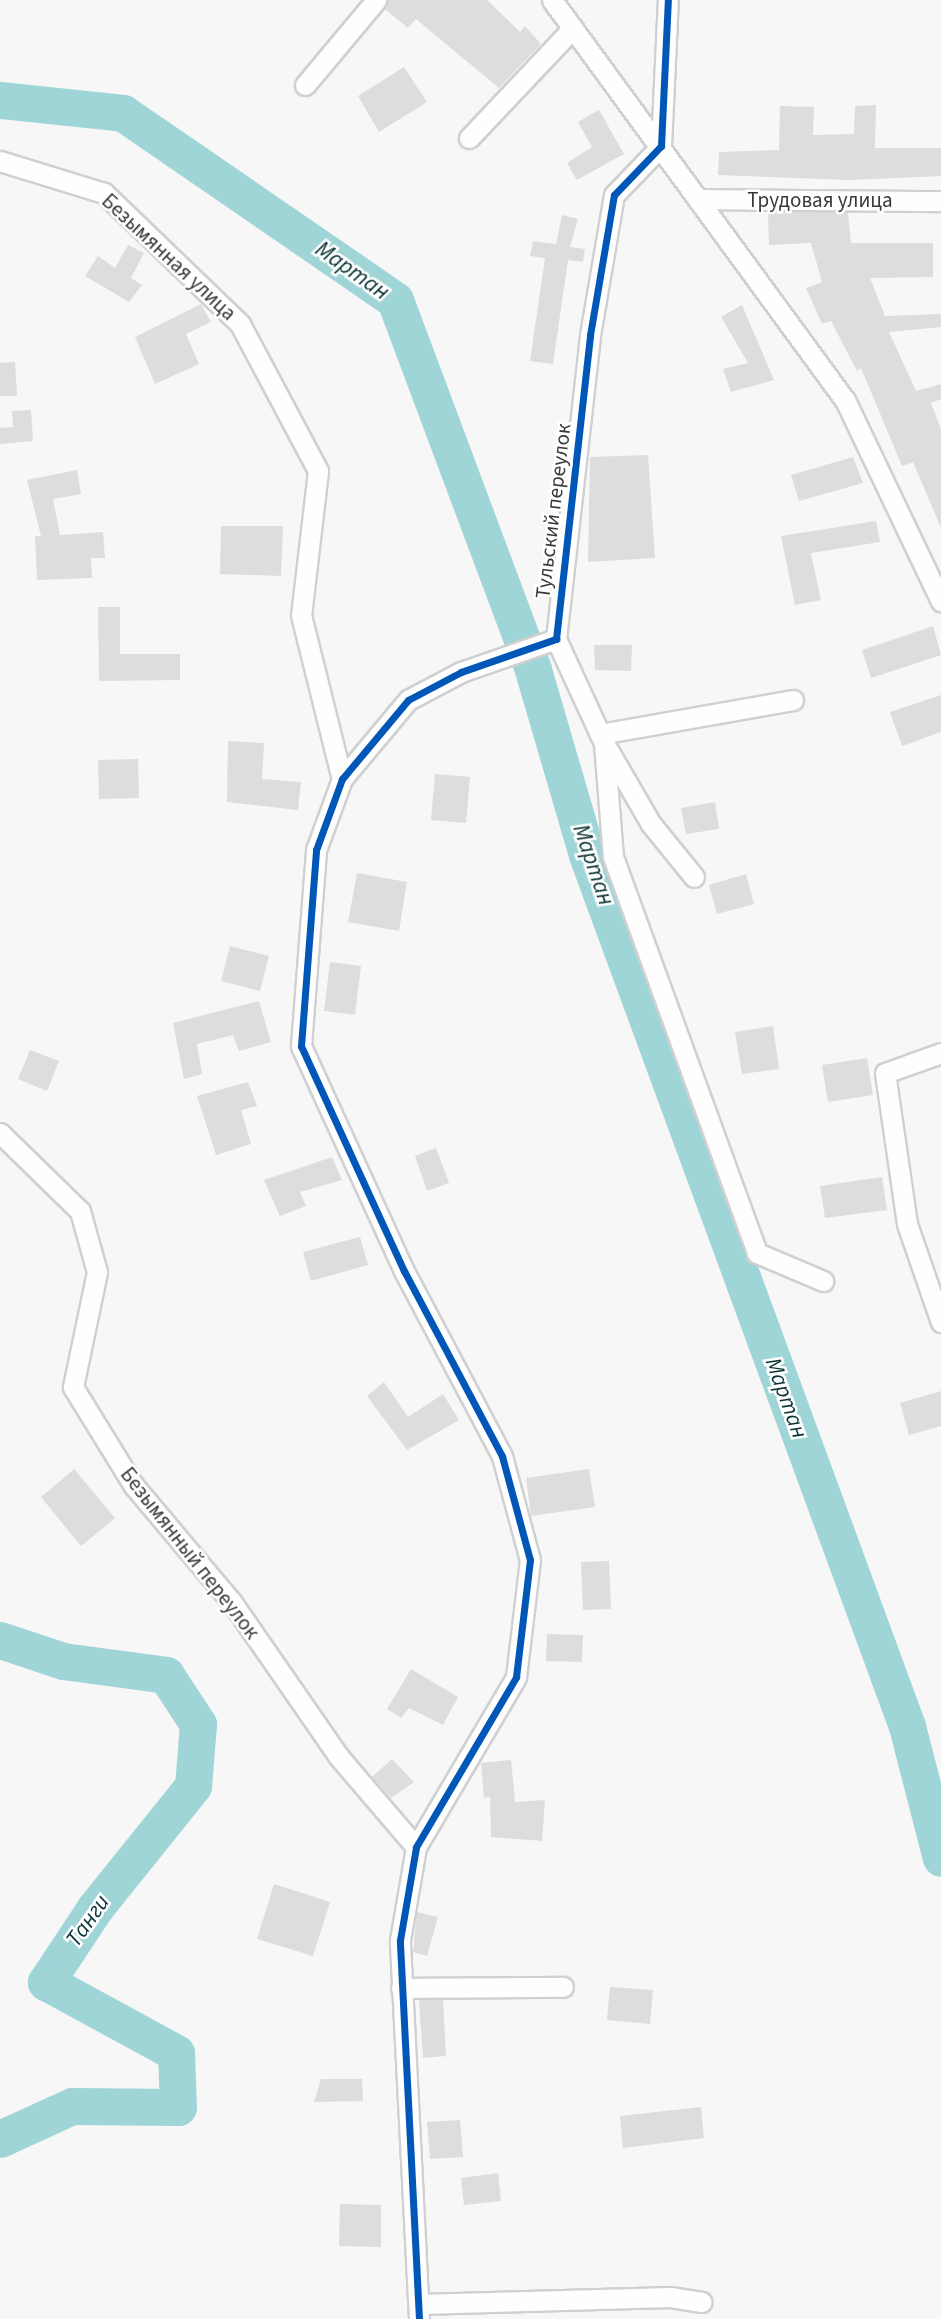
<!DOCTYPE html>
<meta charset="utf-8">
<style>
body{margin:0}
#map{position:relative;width:941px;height:2319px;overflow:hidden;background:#f7f7f7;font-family:"Source Sans 3",sans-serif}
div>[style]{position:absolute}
.river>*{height:37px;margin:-18.5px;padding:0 18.5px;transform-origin:18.5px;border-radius:18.5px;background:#a0d5d8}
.building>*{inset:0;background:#ddd}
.roads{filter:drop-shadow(2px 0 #d0d0d1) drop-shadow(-2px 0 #d0d0d1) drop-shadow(0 2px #d0d0d1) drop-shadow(0 -2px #d0d0d1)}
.minor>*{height:19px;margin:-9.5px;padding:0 9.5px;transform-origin:9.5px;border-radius:9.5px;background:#fefefe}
.cycleway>*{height:7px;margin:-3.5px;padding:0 3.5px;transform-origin:3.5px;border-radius:3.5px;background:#0057b8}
span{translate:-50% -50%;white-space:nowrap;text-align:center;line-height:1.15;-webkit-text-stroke:5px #fff;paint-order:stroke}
.street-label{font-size:21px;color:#383939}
.water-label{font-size:23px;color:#0c3335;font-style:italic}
</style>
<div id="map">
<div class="river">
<div style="left:0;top:100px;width:124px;rotate:6deg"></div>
<div style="left:123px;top:113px;width:330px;rotate:34.5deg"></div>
<div style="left:395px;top:300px;width:395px;rotate:69.5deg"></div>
<div style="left:533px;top:670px;width:193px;rotate:73.7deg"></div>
<div style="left:587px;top:855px;width:928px;rotate:69.83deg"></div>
<div style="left:907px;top:1726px;width:136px;rotate:75.6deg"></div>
<div style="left:0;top:1640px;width:66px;rotate:18.4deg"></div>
<div style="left:63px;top:1661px;width:104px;rotate:7.7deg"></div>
<div style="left:166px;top:1675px;width:59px;rotate:56.9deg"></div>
<div style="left:198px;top:1724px;width:62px;rotate:94.6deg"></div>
<div style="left:193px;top:1786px;width:156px;rotate:128.8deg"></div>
<div style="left:95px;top:1908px;width:89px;rotate:123.5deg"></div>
<div style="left:46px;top:1982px;width:148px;rotate:28.6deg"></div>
<div style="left:176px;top:2053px;width:54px;rotate:87.9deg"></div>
<div style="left:178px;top:2107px;width:106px;rotate:-179.5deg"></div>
<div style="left:72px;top:2106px;width:79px;rotate:155.4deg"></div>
</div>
<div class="building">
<div style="clip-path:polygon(388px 0,487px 0,520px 32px,525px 26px,541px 44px,499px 88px,416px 19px,408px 28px,385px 9px)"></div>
<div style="clip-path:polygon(404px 67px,427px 102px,379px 132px,358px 96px)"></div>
<div style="clip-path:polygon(876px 105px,875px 148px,941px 148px,941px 176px,850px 180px,718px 175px,719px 152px,779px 150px,780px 106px,814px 107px,813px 135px,854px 134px,855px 106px)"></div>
<div style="clip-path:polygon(599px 110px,624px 154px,577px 180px,567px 163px,592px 147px,578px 122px)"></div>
<div style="clip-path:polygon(768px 212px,848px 212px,851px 243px,933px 243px,933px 277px,870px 278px,885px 316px,941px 314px,941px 327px,889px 332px,916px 391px,941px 384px,941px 399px,931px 403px,941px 429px,941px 528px,913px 462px,902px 466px,861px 368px,857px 371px,831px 321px,822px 324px,806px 288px,822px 282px,811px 243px,769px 245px)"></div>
<div style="clip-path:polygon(562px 215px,578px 219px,570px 247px,585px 249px,583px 262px,568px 260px,553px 364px,530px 361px,545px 258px,530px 256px,533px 241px,556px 244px)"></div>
<div style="clip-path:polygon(128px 245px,144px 253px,131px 278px,142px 285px,129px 302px,85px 276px,98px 256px,115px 268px)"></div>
<div style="clip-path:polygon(201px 304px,211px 322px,186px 334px,199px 364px,155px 384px,135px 337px)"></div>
<div style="clip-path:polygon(742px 305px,774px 380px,731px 392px,723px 369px,748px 363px,721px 317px)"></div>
<div style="clip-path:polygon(15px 362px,17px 396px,0 396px,0 363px)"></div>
<div style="clip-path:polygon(31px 410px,33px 441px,0 444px,0 428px,13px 427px,12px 411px)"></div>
<div style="clip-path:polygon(648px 455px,655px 558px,588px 562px,590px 457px)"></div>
<div style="clip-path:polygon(853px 457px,863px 483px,799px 501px,791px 475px)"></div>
<div style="clip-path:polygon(77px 470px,81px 494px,53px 499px,60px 535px,103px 532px,105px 558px,91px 558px,92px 578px,37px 580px,35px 536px,41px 536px,27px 480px)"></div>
<div style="clip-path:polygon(876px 521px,880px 542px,811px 553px,821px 600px,795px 605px,781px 536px)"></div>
<div style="clip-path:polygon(221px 526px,283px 526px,281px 576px,220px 574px)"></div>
<div style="clip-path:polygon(98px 607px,120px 607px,120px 654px,180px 654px,180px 680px,99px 681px)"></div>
<div style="clip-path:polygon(933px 626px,941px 655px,871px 678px,862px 650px)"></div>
<div style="clip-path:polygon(594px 645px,632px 645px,631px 671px,595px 670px)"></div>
<div style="clip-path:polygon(941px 695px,941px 732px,902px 746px,890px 712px)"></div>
<div style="clip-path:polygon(228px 741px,264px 743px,262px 779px,301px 782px,298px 810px,227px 802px)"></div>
<div style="clip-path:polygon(138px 759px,139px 798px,99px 799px,98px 760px)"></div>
<div style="clip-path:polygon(435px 774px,470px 777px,466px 823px,431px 820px)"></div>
<div style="clip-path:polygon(715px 802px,719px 829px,686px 834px,681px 808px)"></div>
<div style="clip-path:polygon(357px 873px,407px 882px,399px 931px,348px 922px)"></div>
<div style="clip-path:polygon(746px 874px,754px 904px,717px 914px,709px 885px)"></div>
<div style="clip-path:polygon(230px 946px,269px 956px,260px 991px,221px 981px)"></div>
<div style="clip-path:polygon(330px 962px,361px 966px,355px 1015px,324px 1011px)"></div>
<div style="clip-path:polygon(259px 1001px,271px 1042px,239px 1051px,233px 1035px,197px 1044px,202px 1074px,184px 1079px,173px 1023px)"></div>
<div style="clip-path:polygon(773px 1026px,779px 1069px,742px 1074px,735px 1032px)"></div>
<div style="clip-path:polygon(30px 1050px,59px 1061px,47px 1091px,18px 1079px)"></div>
<div style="clip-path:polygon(867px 1058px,873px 1095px,828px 1102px,822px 1065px)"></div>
<div style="clip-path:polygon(248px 1082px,257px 1106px,241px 1110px,251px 1144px,216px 1155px,197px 1096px)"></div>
<div style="clip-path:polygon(436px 1148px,449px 1183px,427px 1191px,415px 1156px)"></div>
<div style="clip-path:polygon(332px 1157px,342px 1180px,300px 1192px,306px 1206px,280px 1216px,264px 1180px)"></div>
<div style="clip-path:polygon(882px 1177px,887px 1210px,825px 1218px,820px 1186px)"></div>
<div style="clip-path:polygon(360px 1237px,368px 1265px,311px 1281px,303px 1252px)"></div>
<div style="clip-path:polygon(384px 1382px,408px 1417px,443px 1394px,459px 1420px,407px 1450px,367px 1396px)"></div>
<div style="clip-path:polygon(941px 1391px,941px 1426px,909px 1435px,900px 1403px)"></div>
<div style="clip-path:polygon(74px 1469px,115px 1518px,81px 1546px,41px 1497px)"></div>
<div style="clip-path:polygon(589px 1469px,595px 1507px,531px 1516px,526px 1478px)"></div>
<div style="clip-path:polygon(609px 1561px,611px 1609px,583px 1610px,581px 1562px)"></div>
<div style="clip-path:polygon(547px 1634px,583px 1635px,582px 1662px,546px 1661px)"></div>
<div style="clip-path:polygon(411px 1669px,458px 1697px,443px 1725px,409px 1708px,401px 1718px,387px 1709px)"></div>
<div style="clip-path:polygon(392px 1759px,414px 1782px,391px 1798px,372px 1777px)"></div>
<div style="clip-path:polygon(511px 1760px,515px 1802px,545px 1800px,542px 1841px,491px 1837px,490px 1797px,484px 1798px,481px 1763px)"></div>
<div style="clip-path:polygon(274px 1884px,330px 1902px,313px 1956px,257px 1939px)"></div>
<div style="clip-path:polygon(417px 1912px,438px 1917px,427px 1956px,413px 1952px)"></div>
<div style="clip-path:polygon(610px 1987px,653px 1990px,650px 2024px,607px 2020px)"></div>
<div style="clip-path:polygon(419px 2000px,443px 2000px,446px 2056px,423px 2058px)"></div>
<div style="clip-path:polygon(321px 2079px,362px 2079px,363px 2101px,314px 2102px)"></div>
<div style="clip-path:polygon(701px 2107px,704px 2138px,623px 2148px,620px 2116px)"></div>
<div style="clip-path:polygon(460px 2120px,463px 2157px,430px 2159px,427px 2122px)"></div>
<div style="clip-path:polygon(498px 2173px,501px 2201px,464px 2205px,461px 2178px)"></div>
<div style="clip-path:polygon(340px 2204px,381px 2205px,381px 2247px,339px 2246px)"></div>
</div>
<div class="roads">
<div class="minor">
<div style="left:552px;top:0;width:496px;rotate:53.8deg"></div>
<div style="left:845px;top:400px;width:223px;rotate:64.5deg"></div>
<div style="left:305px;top:85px;width:111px;rotate:-50.1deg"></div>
<div style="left:469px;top:138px;width:151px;rotate:-46.6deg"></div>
<div style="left:0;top:161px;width:109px;rotate:17.1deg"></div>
<div style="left:104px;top:193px;width:189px;rotate:43.9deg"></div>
<div style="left:240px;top:324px;width:166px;rotate:62deg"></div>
<div style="left:318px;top:471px;width:145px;rotate:96.7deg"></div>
<div style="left:301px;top:615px;width:169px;rotate:76deg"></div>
<div style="left:699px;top:199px;width:242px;rotate:0.5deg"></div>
<div style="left:556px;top:639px;width:306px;rotate:-83.6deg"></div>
<div style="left:590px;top:335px;width:142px;rotate:-80.3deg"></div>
<div style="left:614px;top:195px;width:68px;rotate:-46.2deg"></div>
<div style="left:661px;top:146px;width:146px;rotate:-87.3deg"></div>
<div style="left:556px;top:639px;width:115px;rotate:65.2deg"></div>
<div style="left:604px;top:743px;width:94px;rotate:59.9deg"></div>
<div style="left:651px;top:824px;width:68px;rotate:50.9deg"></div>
<div style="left:600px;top:734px;width:196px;rotate:-10deg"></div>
<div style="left:604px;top:743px;width:114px;rotate:85.5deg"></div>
<div style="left:613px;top:857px;width:421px;rotate:70deg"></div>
<div style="left:757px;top:1253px;width:72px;rotate:23deg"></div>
<div style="left:941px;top:1053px;width:59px;rotate:160.3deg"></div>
<div style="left:885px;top:1073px;width:153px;rotate:81.7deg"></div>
<div style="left:907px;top:1224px;width:104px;rotate:70.9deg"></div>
<div style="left:0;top:1133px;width:112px;rotate:44.3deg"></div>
<div style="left:80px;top:1211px;width:63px;rotate:74.4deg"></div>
<div style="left:97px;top:1272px;width:117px;rotate:101.8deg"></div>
<div style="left:73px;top:1387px;width:116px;rotate:58.4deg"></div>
<div style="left:134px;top:1486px;width:150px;rotate:49.9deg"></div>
<div style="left:231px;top:1601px;width:190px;rotate:55.3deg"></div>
<div style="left:339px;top:1757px;width:118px;rotate:49.5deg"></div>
<div style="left:401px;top:1988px;width:162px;rotate:-0.4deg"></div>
<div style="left:419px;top:2304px;width:251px;rotate:-1.6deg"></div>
<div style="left:670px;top:2297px;width:32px;rotate:9deg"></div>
<div style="left:419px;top:2319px;width:379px;rotate:-92.9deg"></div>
<div style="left:400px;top:1940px;width:94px;rotate:-80.2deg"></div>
<div style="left:416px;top:1847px;width:197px;rotate:-59.5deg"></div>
<div style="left:516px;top:1677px;width:118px;rotate:-83.2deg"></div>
<div style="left:530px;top:1560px;width:108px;rotate:-105.1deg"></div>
<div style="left:502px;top:1456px;width:209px;rotate:-117.9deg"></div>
<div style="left:404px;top:1271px;width:247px;rotate:-114.6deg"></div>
<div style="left:301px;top:1046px;width:197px;rotate:-85.6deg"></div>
<div style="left:316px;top:850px;width:76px;rotate:-69.9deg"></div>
<div style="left:342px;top:779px;width:103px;rotate:-50.1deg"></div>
<div style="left:408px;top:700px;width:60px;rotate:-27.8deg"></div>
<div style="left:461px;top:672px;width:101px;rotate:-19.2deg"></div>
</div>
</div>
<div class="cycleway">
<div style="left:419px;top:2319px;width:379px;rotate:-92.9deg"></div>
<div style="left:400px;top:1940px;width:94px;rotate:-80.2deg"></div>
<div style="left:416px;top:1847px;width:197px;rotate:-59.5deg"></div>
<div style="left:516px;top:1677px;width:118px;rotate:-83.2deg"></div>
<div style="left:530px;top:1560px;width:108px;rotate:-105.1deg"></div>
<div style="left:502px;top:1456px;width:209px;rotate:-117.9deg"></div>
<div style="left:404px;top:1271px;width:247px;rotate:-114.6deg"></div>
<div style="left:301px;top:1046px;width:197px;rotate:-85.6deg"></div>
<div style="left:316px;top:850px;width:76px;rotate:-69.9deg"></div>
<div style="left:342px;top:779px;width:103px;rotate:-50.1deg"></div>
<div style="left:408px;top:700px;width:60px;rotate:-27.8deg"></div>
<div style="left:461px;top:672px;width:101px;rotate:-19.2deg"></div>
<div style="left:556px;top:639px;width:306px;rotate:-83.6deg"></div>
<div style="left:590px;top:335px;width:142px;rotate:-80.3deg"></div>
<div style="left:614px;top:195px;width:68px;rotate:-46.2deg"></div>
<div style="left:661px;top:146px;width:146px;rotate:-87.3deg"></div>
</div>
<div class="street-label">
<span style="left:820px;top:200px">Трудовая улица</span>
<span style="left:169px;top:257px;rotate:43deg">Безымянная улица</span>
<span style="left:553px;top:511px;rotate:-83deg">Тульский переулок</span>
<span style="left:190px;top:1553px;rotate:52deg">Безымянный переулок</span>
</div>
<div class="water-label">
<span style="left:352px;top:271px;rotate:35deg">Мартан</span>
<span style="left:593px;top:865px;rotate:71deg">Мартан</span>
<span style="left:786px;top:1398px;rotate:70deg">Мартан</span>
<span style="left:88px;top:1921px;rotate:-55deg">Танги</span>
</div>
</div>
